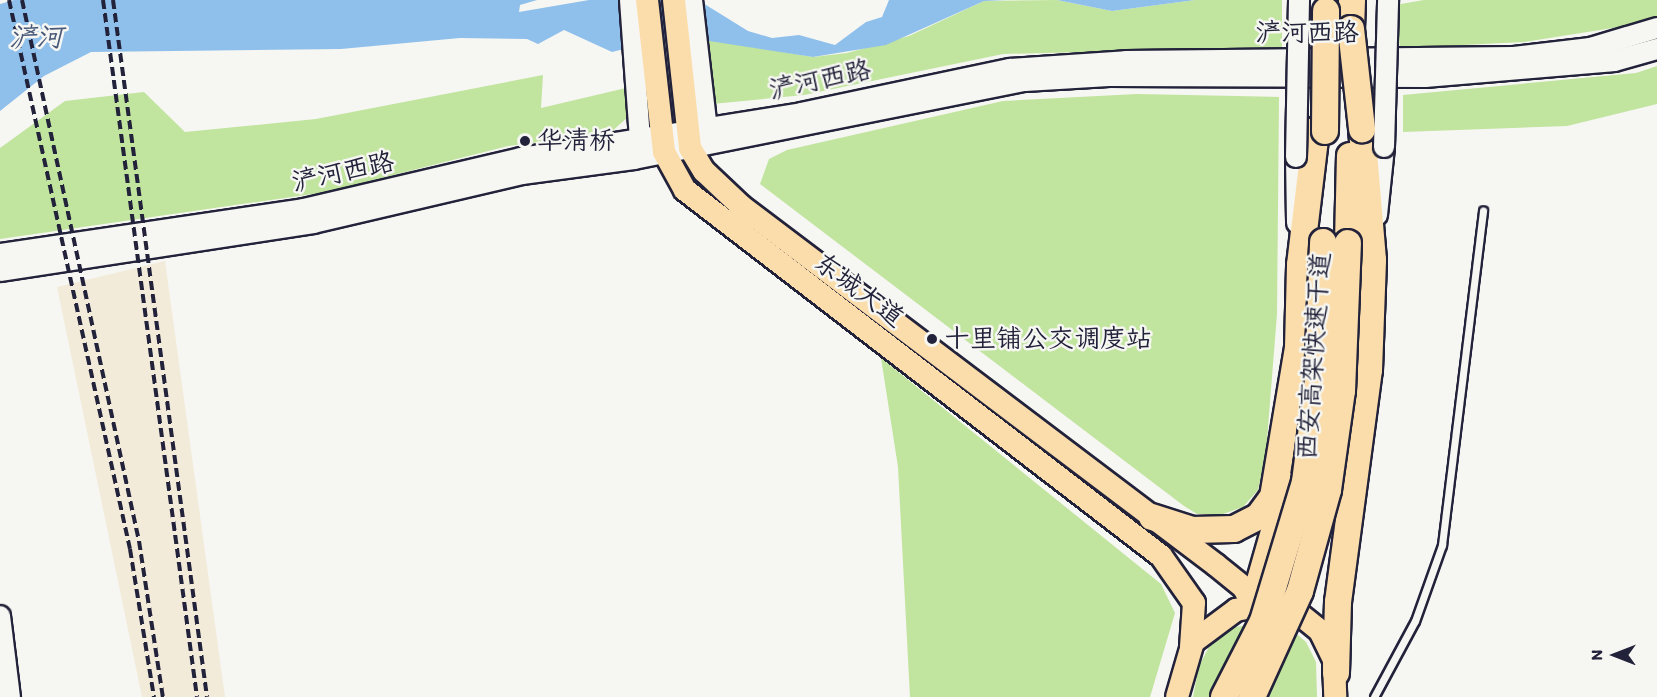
<!DOCTYPE html>
<meta charset="utf-8">
<style>
body{margin:0}
#map{position:relative;width:1657px;height:697px;overflow:hidden;background:#f6f6f2;font-family:Itim,"LXGW WenKai TC",sans-serif}
div>[style]{position:absolute}
.built>*{inset:0;background:#f3ebda}
.green>*{inset:0;background:#c1e49e}
.water>*{inset:0;background:#8fc0eb}
.roads{filter:drop-shadow(2px 0 #22223b) drop-shadow(-2px 0 #22223b) drop-shadow(0 2px #22223b) drop-shadow(0 -2px #22223b)}
.lane>*{height:7px;margin:-3.5px;padding:0 3.5px;transform-origin:3.5px;border-radius:3.5px;background:#f6f6f2}
.secondary>*{height:20px;margin:-10px;padding:0 10px;transform-origin:10px;border-radius:10px;background:#f6f6f2}
.primary>*{height:22px;margin:-11px;padding:0 11px;transform-origin:11px;border-radius:11px;background:#fbddab}
.highway>*{height:26px;margin:-13px;padding:0 13px;transform-origin:13px;border-radius:13px;background:#fbddab}
.rail>*{height:4px;margin-top:-2px;transform-origin:0;background:repeating-linear-gradient(90deg,#22223b 0 9px,transparent 0 13.5px)}
.bridges{filter:drop-shadow(2px 0 #22223b) drop-shadow(-2px 0 #22223b) drop-shadow(0 2px #22223b) drop-shadow(0 -2px #22223b)}
.secondary-bridge>*{height:20px;margin:-10px;padding:0 10px;transform-origin:10px;border-radius:10px;background:#f6f6f2}
.highway-bridge>*{height:26px;margin:-13px;padding:0 13px;transform-origin:13px;border-radius:13px;background:#fbddab}
.dots>*{width:16px;height:16px;translate:-50% -50%;box-sizing:border-box;border:3px solid #f6f6f2;border-radius:50%}
span{translate:-50% -50%;white-space:nowrap;text-align:center;line-height:1.15;-webkit-text-stroke:5px #f6f6f2;paint-order:stroke}
.street-label{font-size:26px;color:#22223b}
.poi-label{font-size:26px;color:#22223b}
.left{translate:0 -50%;text-align:left}
.water-label{font-size:27px;color:#485979;font-style:italic}
.north{position:absolute;left:1585px;top:625px;width:60px;height:60px;-webkit-text-stroke:4px #f6f6f2;paint-order:stroke;rotate:270deg;font-size:16px;font-weight:700;line-height:24px;text-align:center;color:#22223b}
.north::after{content:'';display:block;margin:auto;width:21px;height:27px;background:#22223b;clip-path:polygon(50% 0,100% 100%,50% 72%,0 100%)}
</style>
<div id="map">
<div class="built">
<div style="clip-path:polygon(165px 261px,225px 697px,142px 697px,57px 287px)"></div>
</div>
<div class="green">
<div style="clip-path:polygon(1057px 0,1112px 11px,1195px 0,1282px 0,1282px 47px,1003px 54px,804px 95px,712px 104px,704px 39px,813px 57px,847px 53px,909px 36px,984px 1px)"></div>
<div style="clip-path:polygon(1424px 0,1657px 0,1657px 21px,1524px 42px,1400px 48px,1395px 5px)"></div>
<div style="clip-path:polygon(1657px 66px,1657px 104px,1567px 126px,1403px 132px,1403px 95px,1636px 73px)"></div>
<div style="clip-path:polygon(543px 75px,541px 108px,626px 88px,627px 98px,632px 97px,629px 116px,610px 133px,508px 146px,326px 192px,0 239px,0 148px,65px 101px,144px 92px,185px 132px,316px 119px)"></div>
<div style="clip-path:polygon(1137px 94px,1279px 97px,1277px 314px,1266px 452px,1258px 490px,1243px 507px,1223px 514px,1197px 514px,1184px 506px,760px 184px,769px 159px,787px 150px,1003px 101px)"></div>
<div style="clip-path:polygon(881px 358px,1161px 584px,1175px 613px,1150px 697px,910px 697px,898px 467px)"></div>
<div style="clip-path:polygon(1253px 624px,1292px 630px,1306px 642px,1316px 662px,1317px 697px,1193px 697px,1199px 666px,1209px 647px,1231px 628px)"></div>
</div>
<div class="water">
<div style="clip-path:polygon(14px 0,537px 0,520px 5px,519px 12px,589px 0,698px 0,748px 31px,772px 38px,799px 35px,835px 45px,866px 22px,882px 17px,889px 0,1007px 0,984px 1px,886px 45px,813px 57px,677px 36px,612px 52px,564px 30px,538px 44px,527px 39px,460px 38px,341px 49px,91px 52px,44px 76px,0 111px,0 4px)"></div>
<div style="clip-path:polygon(1057px 0,1195px 0,1112px 11px)"></div>
</div>
<div class="roads">
<div class="lane">
<div style="left:1374px;top:697px;width:86px;rotate:-61.7deg"></div>
<div style="left:1415px;top:621px;width:81px;rotate:-70.4deg"></div>
<div style="left:1442px;top:545px;width:337px;rotate:-83deg"></div>
</div>
<div class="secondary">
<div style="left:630px;top:0;width:141px;rotate:85.9deg"></div>
<div style="left:692px;top:0;width:130px;rotate:83.4deg"></div>
<div style="left:1296px;top:157px;width:66px;rotate:89.1deg"></div>
<div style="left:1377px;top:215px;width:68px;rotate:-84.1deg"></div>
<div style="left:0;top:254px;width:307px;rotate:-8.4deg"></div>
<div style="left:304px;top:209px;width:223px;rotate:-13.2deg"></div>
<div style="left:521px;top:158px;width:284px;rotate:-9.1deg"></div>
<div style="left:801px;top:113px;width:214px;rotate:-11.9deg"></div>
<div style="left:1010px;top:69px;width:116px;rotate:-3.9deg"></div>
<div style="left:1126px;top:61px;width:388px;rotate:-0.6deg"></div>
<div style="left:1514px;top:57px;width:77px;rotate:-6.8deg"></div>
<div style="left:1590px;top:48px;width:70px;rotate:-16.6deg"></div>
<div style="left:0;top:271px;width:317px;rotate:-8.7deg"></div>
<div style="left:313px;top:223px;width:215px;rotate:-13.2deg"></div>
<div style="left:522px;top:174px;width:113px;rotate:-7.6deg"></div>
<div style="left:634px;top:159px;width:399px;rotate:-11.3deg"></div>
<div style="left:1025px;top:81px;width:84px;rotate:-3.4deg"></div>
<div style="left:1109px;top:76px;width:316px;rotate:0.2deg"></div>
<div style="left:1425px;top:77px;width:190px;rotate:-4.8deg"></div>
<div style="left:1614px;top:61px;width:45px;rotate:-15.6deg"></div>
<div style="left:0;top:616px;width:82px;rotate:83deg"></div>
</div>
<div class="primary">
<div style="left:647px;top:0;width:153px;rotate:83.6deg"></div>
<div style="left:664px;top:152px;width:43px;rotate:61.1deg"></div>
<div style="left:685px;top:190px;width:600px;rotate:37.56deg"></div>
<div style="left:1161px;top:556px;width:57px;rotate:54.9deg"></div>
<div style="left:1194px;top:603px;width:44px;rotate:93.9deg"></div>
<div style="left:674px;top:0;width:149px;rotate:83.8deg"></div>
<div style="left:690px;top:148px;width:27px;rotate:59deg"></div>
<div style="left:704px;top:171px;width:51px;rotate:43.4deg"></div>
<div style="left:741px;top:206px;width:595px;rotate:37.08deg"></div>
<div style="left:1216px;top:565px;width:36px;rotate:39deg"></div>
<div style="left:1244px;top:588px;width:19px;rotate:62deg"></div>
<div style="left:1177px;top:697px;width:57px;rotate:-73.8deg"></div>
<div style="left:1193px;top:642px;width:54px;rotate:-36.7deg"></div>
<div style="left:1236px;top:610px;width:25px;rotate:-11deg"></div>
<div style="left:1261px;top:605px;width:38px;rotate:12deg"></div>
<div style="left:1298px;top:613px;width:28px;rotate:39deg"></div>
<div style="left:1320px;top:631px;width:32px;rotate:64deg"></div>
<div style="left:1334px;top:660px;width:37px;rotate:88deg"></div>
</div>
<div class="highway">
<div style="left:1351px;top:29px;width:29px;rotate:-88deg"></div>
<div style="left:1348px;top:243px;width:87px;rotate:-88.7deg"></div>
<div style="left:1152px;top:517px;width:42px;rotate:18deg"></div>
<div style="left:1192px;top:530px;width:42px;rotate:-1.4deg"></div>
<div style="left:1234px;top:529px;width:28px;rotate:-27deg"></div>
<div style="left:1259px;top:516px;width:24px;rotate:-54deg"></div>
<div style="left:1273px;top:497px;width:151px;rotate:-80.5deg"></div>
<div style="left:1298px;top:348px;width:83px;rotate:-88.6deg"></div>
<div style="left:1300px;top:265px;width:136px;rotate:-83.2deg"></div>
<div style="left:1253px;top:605px;width:124px;rotate:-74.1deg"></div>
<div style="left:1336px;top:673px;width:71px;rotate:-88.4deg"></div>
<div style="left:1338px;top:602px;width:234px;rotate:-82.4deg"></div>
<div style="left:1369px;top:370px;width:110px;rotate:-87.9deg"></div>
<div style="left:1373px;top:260px;width:131px;rotate:-94.8deg"></div>
</div>
</div>
<div class="rail">
<div style="left:9px;top:0;width:562px;rotate:77.57deg"></div>
<div style="left:130px;top:549px;width:150px;rotate:80.8deg"></div>
<div style="left:22px;top:0;width:554px;rotate:77.8deg"></div>
<div style="left:139px;top:541px;width:158px;rotate:81.3deg"></div>
<div style="left:103px;top:0;width:703px;rotate:82.32deg"></div>
<div style="left:113px;top:0;width:703px;rotate:82.32deg"></div>
</div>
<div class="bridges">
<div class="secondary-bridge">
<div style="left:1384px;top:147px;width:147px;rotate:-88.4deg"></div>
<div style="left:1296px;top:157px;width:157px;rotate:-88.9deg"></div>
</div>
<div class="highway-bridge">
<div style="left:1351px;top:29px;width:101px;rotate:83.7deg"></div>
<div style="left:1325px;top:131px;width:120px;rotate:-89.5deg"></div>
<div style="left:1224px;top:697px;width:85px;rotate:-62.8deg"></div>
<div style="left:1263px;top:621px;width:145px;rotate:-73.2deg"></div>
<div style="left:1305px;top:482px;width:102px;rotate:-82.7deg"></div>
<div style="left:1318px;top:381px;width:139px;rotate:-87.9deg"></div>
<div style="left:1252px;top:697px;width:116px;rotate:-65.6deg"></div>
<div style="left:1300px;top:591px;width:105px;rotate:-74.5deg"></div>
<div style="left:1328px;top:490px;width:100px;rotate:-82deg"></div>
<div style="left:1342px;top:391px;width:148px;rotate:-87.7deg"></div>
</div>
</div>
<div class="dots">
<div style="left:525px;top:141px;background:#22223b"></div>
<div style="left:932px;top:339px;background:#22223b"></div>
</div>
<div class="street-label">
<span style="left:1307px;top:33px">浐河西路</span>
<span style="left:820px;top:80px;rotate:-12deg">浐河西路</span>
<span style="left:343px;top:172px;rotate:-12deg">浐河西路</span>
<span style="left:859px;top:290px;rotate:37deg">东城大道</span>
<span style="left:1314px;top:356px;rotate:-86deg">西安高架快速干道</span>
</div>
<div class="poi-label">
<span class="left" style="left:537px;top:141px">华清桥</span>
<span class="left" style="left:944px;top:339px">十里铺公交调度站</span>
</div>
<div class="water-label">
<span style="left:36px;top:37px">浐河</span>
</div>
<div class="north">N</div>
</div>
